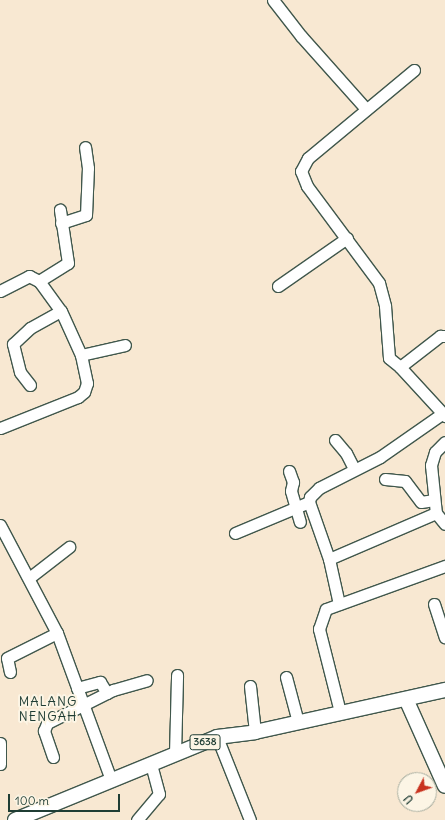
<!DOCTYPE html>
<style>
body{margin:0}
#map{position:relative;width:445px;height:820px;overflow:hidden;background:#f8e8d2;font-family:Delius,sans-serif}
div>[style]{position:absolute}
.roads{filter:drop-shadow(1px 0 #40574c) drop-shadow(-1px 0 #40574c) drop-shadow(0 1px #40574c) drop-shadow(0 -1px #40574c)}
.minor>*{height:11px;margin:-5.5px;padding:0 5.5px;transform-origin:5.5px;border-radius:5.5px;background:#fff}
.major>*{height:14px;margin:-7px;padding:0 7px;transform-origin:7px;border-radius:7px;background:#fff}
span{translate:-50% -50%;white-space:nowrap;text-align:center;line-height:1.15;-webkit-text-stroke:4px #fcf5e5;paint-order:stroke}
.shield-label span{padding:1px 3px;background:#fcf5e5;border:1px solid;border-radius:3px;-webkit-text-stroke-width:0}
.shield-label{font-size:10px;color:#1f3d34;font-weight:700}
.quarter-label{font-size:13px;color:#1f3d34;letter-spacing:1px}
.north{position:absolute;left:397px;top:772px;width:40px;height:40px;box-sizing:border-box;background:#fcf5e5;border:1px solid #a4ab9e;border-radius:50%;rotate:229deg;font-size:11px;font-weight:700;line-height:16px;text-align:center;color:#1f3d34}
.north::after{content:'';display:block;margin:auto;width:14px;height:18px;background:#c8321e;clip-path:polygon(50% 0,100% 100%,50% 72%,0 100%)}
.scale{position:absolute;left:8px;top:794px;width:112px;height:18px;box-sizing:border-box;border:2px solid #1f3d34;border-top:0;padding-left:5px;font-size:12px;line-height:14px;white-space:nowrap;color:#1f3d34;-webkit-text-stroke:3px #fcf5e5;paint-order:stroke}
</style>
<div id="map">
<div class="roads">
<div class="minor">
<div style="left:273px;top:0;width:46px;rotate:52.1deg"></div>
<div style="left:301px;top:36px;width:98px;rotate:48.3deg"></div>
<div style="left:414px;top:70px;width:138px;rotate:140.3deg"></div>
<div style="left:308px;top:158px;width:15px;rotate:118deg"></div>
<div style="left:301px;top:171px;width:16px;rotate:68deg"></div>
<div style="left:307px;top:186px;width:121px;rotate:53.4deg"></div>
<div style="left:379px;top:283px;width:24px;rotate:75deg"></div>
<div style="left:385px;top:306px;width:52px;rotate:85.6deg"></div>
<div style="left:389px;top:358px;width:14px;rotate:39deg"></div>
<div style="left:400px;top:367px;width:67px;rotate:47.4deg"></div>
<div style="left:61px;top:223px;width:26px;rotate:-18deg"></div>
<div style="left:86px;top:215px;width:47px;rotate:-87.6deg"></div>
<div style="left:88px;top:168px;width:21px;rotate:-98deg"></div>
<div style="left:39px;top:281px;width:34px;rotate:-32deg"></div>
<div style="left:68px;top:263px;width:54px;rotate:-98.6deg"></div>
<div style="left:278px;top:286px;width:84px;rotate:-34.8deg"></div>
<div style="left:0;top:291px;width:33px;rotate:-27deg"></div>
<div style="left:29px;top:276px;width:11px;rotate:27deg"></div>
<div style="left:39px;top:281px;width:37px;rotate:54deg"></div>
<div style="left:61px;top:311px;width:48px;rotate:65.6deg"></div>
<div style="left:81px;top:355px;width:29px;rotate:78deg"></div>
<div style="left:87px;top:383px;width:9px;rotate:108deg"></div>
<div style="left:84px;top:392px;width:8px;rotate:140deg"></div>
<div style="left:78px;top:397px;width:84px;rotate:158.3deg"></div>
<div style="left:81px;top:355px;width:45px;rotate:-12.8deg"></div>
<div style="left:400px;top:367px;width:51px;rotate:-37.8deg"></div>
<div style="left:440px;top:336px;width:5px"></div>
<div style="left:30px;top:385px;width:16px;rotate:-128deg"></div>
<div style="left:20px;top:372px;width:29px;rotate:-104deg"></div>
<div style="left:13px;top:344px;width:23px;rotate:-43deg"></div>
<div style="left:30px;top:328px;width:35px;rotate:-29deg"></div>
<div style="left:335px;top:440px;width:17px;rotate:50deg"></div>
<div style="left:346px;top:453px;width:18px;rotate:63deg"></div>
<div style="left:445px;top:442px;width:14px;rotate:135deg"></div>
<div style="left:435px;top:452px;width:14px;rotate:107deg"></div>
<div style="left:431px;top:465px;width:48px;rotate:84.1deg"></div>
<div style="left:436px;top:513px;width:14px;rotate:51deg"></div>
<div style="left:289px;top:471px;width:12px;rotate:70deg"></div>
<div style="left:293px;top:482px;width:9px;rotate:103deg"></div>
<div style="left:291px;top:491px;width:32px;rotate:74deg"></div>
<div style="left:385px;top:479px;width:20px;rotate:6deg"></div>
<div style="left:405px;top:481px;width:26px;rotate:53deg"></div>
<div style="left:421px;top:502px;width:13px;rotate:-9deg"></div>
<div style="left:0;top:525px;width:122px;rotate:62.2deg"></div>
<div style="left:57px;top:633px;width:157px;rotate:69.8deg"></div>
<div style="left:235px;top:533px;width:80px;rotate:-22.7deg"></div>
<div style="left:329px;top:559px;width:116px;rotate:-23.3deg"></div>
<div style="left:29px;top:578px;width:51px;rotate:-37.8deg"></div>
<div style="left:339px;top:604px;width:46px;rotate:-102.5deg"></div>
<div style="left:329px;top:559px;width:60px;rotate:-109.3deg"></div>
<div style="left:309px;top:502px;width:5px;rotate:-79deg"></div>
<div style="left:310px;top:497px;width:13px;rotate:-45deg"></div>
<div style="left:319px;top:488px;width:68px;rotate:-26.9deg"></div>
<div style="left:380px;top:457px;width:77px;rotate:-34.9deg"></div>
<div style="left:434px;top:604px;width:35px;rotate:72deg"></div>
<div style="left:10px;top:672px;width:14px;rotate:-102deg"></div>
<div style="left:7px;top:658px;width:56px;rotate:-26.6deg"></div>
<div style="left:286px;top:677px;width:47px;rotate:75.1deg"></div>
<div style="left:250px;top:686px;width:46px;rotate:83.8deg"></div>
<div style="left:77px;top:688px;width:24px;rotate:-15deg"></div>
<div style="left:100px;top:682px;width:13px;rotate:58deg"></div>
<div style="left:340px;top:712px;width:86px;rotate:-104.2deg"></div>
<div style="left:319px;top:629px;width:21px;rotate:-71deg"></div>
<div style="left:326px;top:609px;width:127px;rotate:-19.9deg"></div>
<div style="left:217px;top:737px;width:89px;rotate:68.3deg"></div>
<div style="left:0;top:743px;width:21px;rotate:90deg"></div>
<div style="left:175px;top:754px;width:79px;rotate:-88.5deg"></div>
<div style="left:53px;top:757px;width:28px;rotate:-109deg"></div>
<div style="left:44px;top:731px;width:9px;rotate:-69deg"></div>
<div style="left:47px;top:723px;width:74px;rotate:-26.6deg"></div>
<div style="left:113px;top:690px;width:35px;rotate:-16deg"></div>
<div style="left:137px;top:820px;width:34px;rotate:-50deg"></div>
<div style="left:159px;top:794px;width:31px;rotate:-105deg"></div>
</div>
<div class="major">
<div style="left:406px;top:699px;width:95px;rotate:65.9deg"></div>
<div style="left:15px;top:820px;width:218px;rotate:-22.3deg"></div>
<div style="left:217px;top:737px;width:38px;rotate:-7deg"></div>
<div style="left:255px;top:732px;width:195px;rotate:-12.5deg"></div>
</div>
</div>
<div class="shield-label">
<span style="left:205px;top:742px">3638</span>
</div>
<div class="quarter-label">
<span style="left:48px;top:710px">MALANG<br>NENGAH</span>
</div>
<div class="north">U</div>
<div class="scale">100 m</div>
</div>
